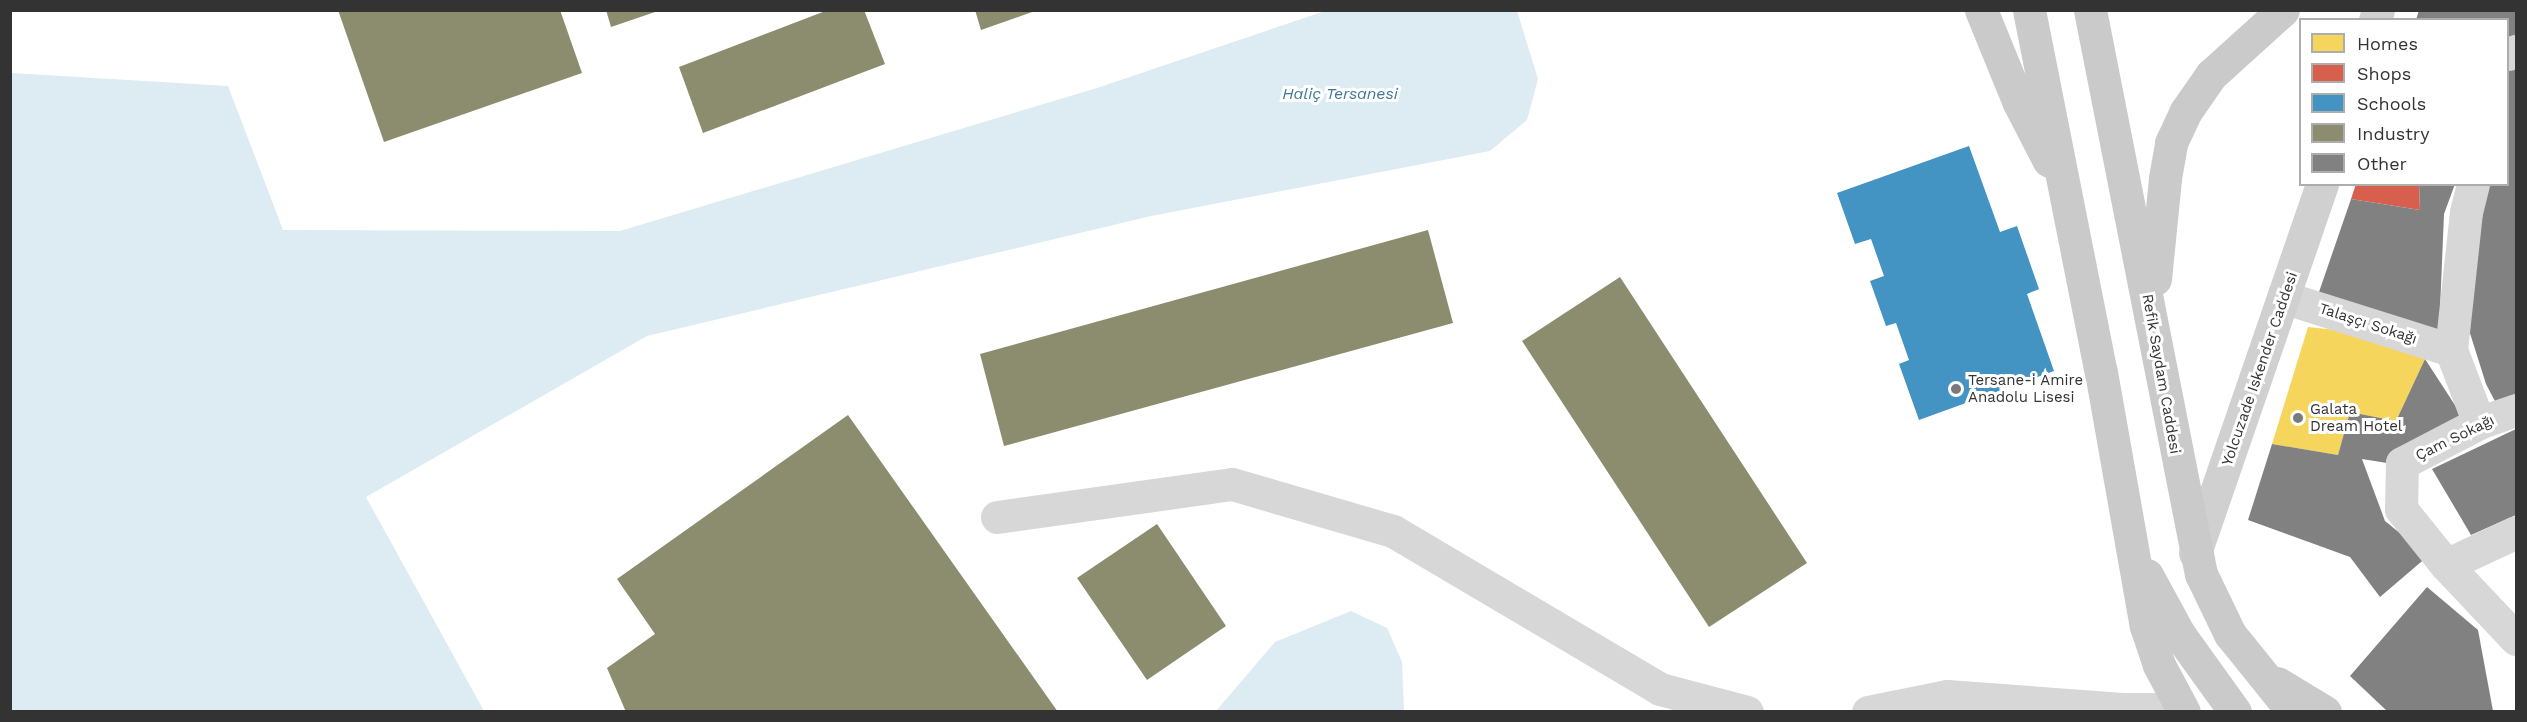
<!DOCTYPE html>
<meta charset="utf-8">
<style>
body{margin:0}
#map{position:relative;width:2527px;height:722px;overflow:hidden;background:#fff;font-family:"Work Sans",sans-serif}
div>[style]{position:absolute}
.water>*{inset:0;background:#ddebf3}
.homes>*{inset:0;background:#f6d55c}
.shops>*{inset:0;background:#d6604d}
.schools>*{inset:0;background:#4393c3}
.industry>*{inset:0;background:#8c8c6e}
.building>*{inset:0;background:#818181}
.street>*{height:33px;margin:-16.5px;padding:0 16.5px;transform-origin:16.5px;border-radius:16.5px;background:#d7d7d7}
.secondary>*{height:33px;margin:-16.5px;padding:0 16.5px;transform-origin:16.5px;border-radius:16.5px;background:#d0d0d0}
.primary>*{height:33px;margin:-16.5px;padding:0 16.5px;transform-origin:16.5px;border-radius:16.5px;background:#cacaca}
.dots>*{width:16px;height:16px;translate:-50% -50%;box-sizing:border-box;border:3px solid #fff;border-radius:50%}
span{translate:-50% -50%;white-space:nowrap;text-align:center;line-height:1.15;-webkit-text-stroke:6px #fff;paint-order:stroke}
.street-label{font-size:15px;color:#333}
.poi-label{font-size:15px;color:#333}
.left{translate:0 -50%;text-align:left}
.water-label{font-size:16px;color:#3f7597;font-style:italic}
.frame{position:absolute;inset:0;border:12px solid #333;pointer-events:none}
.legend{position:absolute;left:2299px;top:18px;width:210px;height:168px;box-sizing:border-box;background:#fff;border:2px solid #adadad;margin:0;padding:8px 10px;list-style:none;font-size:18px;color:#333}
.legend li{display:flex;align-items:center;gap:12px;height:30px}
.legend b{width:30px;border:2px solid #adadad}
</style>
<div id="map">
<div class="water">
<div style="clip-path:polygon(1325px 11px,1517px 11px,1538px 79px,1527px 120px,1490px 151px,1151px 216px,647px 336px,366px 497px,484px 711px,11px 711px,11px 73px,228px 86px,283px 230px,620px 231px,1097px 88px)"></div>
<div style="clip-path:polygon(1351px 611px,1387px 628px,1402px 662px,1404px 711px,1216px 711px,1275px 642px)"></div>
</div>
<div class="homes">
<div style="clip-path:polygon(2308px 327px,2364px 333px,2425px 359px,2396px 421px,2350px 412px,2338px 455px,2272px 444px)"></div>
</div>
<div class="shops">
<div style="clip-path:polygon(2356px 184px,2419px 184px,2420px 210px,2351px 199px)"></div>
</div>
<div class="schools">
<div style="clip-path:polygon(1969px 146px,2000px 232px,2017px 226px,2039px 289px,2027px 294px,2054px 371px,1919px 420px,1899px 364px,1909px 360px,1896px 323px,1886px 326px,1870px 281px,1884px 276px,1871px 239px,1855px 244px,1837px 193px)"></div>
</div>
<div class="industry">
<div style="clip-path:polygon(338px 10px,560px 10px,582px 73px,384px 142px)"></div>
<div style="clip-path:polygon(606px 10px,658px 10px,658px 11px,611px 27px)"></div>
<div style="clip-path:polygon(828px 10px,864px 10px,885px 64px,703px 133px,679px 67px)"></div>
<div style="clip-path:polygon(975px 10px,1035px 10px,1035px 11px,981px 30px)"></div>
<div style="clip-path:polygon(1428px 230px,1453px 323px,1004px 446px,980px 354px)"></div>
<div style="clip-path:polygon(1620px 277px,1807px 563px,1709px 627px,1522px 341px)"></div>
<div style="clip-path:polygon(848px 415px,1058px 712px,626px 712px,607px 668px,655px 634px,617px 579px)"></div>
<div style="clip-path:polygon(1157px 524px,1226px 626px,1147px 680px,1077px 578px)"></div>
</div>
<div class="building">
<div style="clip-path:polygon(2419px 10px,2516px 10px,2516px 45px,2508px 47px,2508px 20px,2416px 20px)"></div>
<div style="clip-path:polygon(2516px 65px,2516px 398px,2498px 407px,2486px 384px,2469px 330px,2466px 279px,2487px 184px,2508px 184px,2508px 67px)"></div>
<div style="clip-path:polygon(2419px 184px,2455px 184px,2444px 214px,2439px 334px,2319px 292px,2351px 199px,2420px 210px)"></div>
<div style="clip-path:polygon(2425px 359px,2464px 419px,2387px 463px,2362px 459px,2385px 521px,2428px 556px,2380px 597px,2350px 557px,2248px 520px,2272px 444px,2338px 455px,2350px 412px,2396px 421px)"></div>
<div style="clip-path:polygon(2516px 429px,2516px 515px,2471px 535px,2432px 469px)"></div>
<div style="clip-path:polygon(2427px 587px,2478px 630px,2493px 711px,2387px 711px,2350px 676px)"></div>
</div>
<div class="street">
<div style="left:2508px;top:54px;width:9px;rotate:-21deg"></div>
<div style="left:2473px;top:184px;width:29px;rotate:104deg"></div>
<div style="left:2466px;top:212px;width:139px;rotate:96.2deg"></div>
<div style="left:2451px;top:350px;width:78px;rotate:69deg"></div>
<div style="left:2286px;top:298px;width:173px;rotate:17.5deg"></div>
<div style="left:2516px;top:410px;width:39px;rotate:161deg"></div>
<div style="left:2479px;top:423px;width:87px;rotate:152.5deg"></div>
<div style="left:2402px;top:463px;width:46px;rotate:91.2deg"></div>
<div style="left:2401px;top:509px;width:72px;rotate:51.2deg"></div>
<div style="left:2446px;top:565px;width:102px;rotate:46.6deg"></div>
<div style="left:997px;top:517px;width:237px;rotate:-8deg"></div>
<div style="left:1232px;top:484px;width:168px;rotate:16.3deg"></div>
<div style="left:1393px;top:531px;width:310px;rotate:30.6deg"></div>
<div style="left:1660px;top:689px;width:90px;rotate:14.8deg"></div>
<div style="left:2446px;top:565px;width:77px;rotate:-25.2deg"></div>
<div style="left:1868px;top:712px;width:81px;rotate:-11.4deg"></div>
<div style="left:1947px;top:696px;width:179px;rotate:4.2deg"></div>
<div style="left:2126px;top:709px;width:56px"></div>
</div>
<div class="secondary">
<div style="left:2375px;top:20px;width:10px;rotate:-73deg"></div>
<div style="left:2195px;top:553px;width:390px;rotate:-71deg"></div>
</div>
<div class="primary">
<div style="left:1981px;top:10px;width:100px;rotate:67.8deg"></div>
<div style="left:2019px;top:103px;width:65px;rotate:62.7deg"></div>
<div style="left:2029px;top:10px;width:369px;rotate:78.8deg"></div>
<div style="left:2101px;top:372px;width:258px;rotate:80deg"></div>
<div style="left:2146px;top:626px;width:41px;rotate:71.6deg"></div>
<div style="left:2159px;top:665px;width:53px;rotate:62deg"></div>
<div style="left:2090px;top:10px;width:575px;rotate:78.87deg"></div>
<div style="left:2201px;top:574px;width:67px;rotate:64.2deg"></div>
<div style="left:2230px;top:634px;width:100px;rotate:51.1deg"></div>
<div style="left:2155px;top:279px;width:101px;rotate:-84.3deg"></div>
<div style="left:2165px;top:178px;width:36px;rotate:-80deg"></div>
<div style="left:2171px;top:143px;width:35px;rotate:-65deg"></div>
<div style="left:2186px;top:111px;width:44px;rotate:-55.2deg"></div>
<div style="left:2211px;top:75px;width:97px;rotate:-42.1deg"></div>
<div style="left:2147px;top:575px;width:67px;rotate:61.5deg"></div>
<div style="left:2179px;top:634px;width:96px;rotate:54.3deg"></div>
<div style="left:2277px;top:683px;width:56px;rotate:31.1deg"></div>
</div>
<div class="dots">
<div style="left:1956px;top:389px;background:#7a7a7a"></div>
<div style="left:2298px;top:418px;background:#7a7a7a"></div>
</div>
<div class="street-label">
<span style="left:2368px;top:324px;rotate:18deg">Talaşçı Sokağı</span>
<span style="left:2260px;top:369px;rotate:-71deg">Yolcuzade Iskender Caddesi</span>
<span style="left:2161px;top:374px;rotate:80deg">Refik Saydam Caddesi</span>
<span style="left:2455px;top:438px;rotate:-26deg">Çam Sokağı</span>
</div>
<div class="poi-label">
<span class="left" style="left:1968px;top:389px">Tersane-i Amire<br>Anadolu Lisesi</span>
<span class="left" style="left:2310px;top:418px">Galata<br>Dream Hotel</span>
</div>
<div class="water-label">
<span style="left:1340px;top:94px">Haliç Tersanesi</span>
</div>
<div class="frame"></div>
<ul class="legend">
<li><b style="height:16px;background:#f6d55c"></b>Homes</li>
<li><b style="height:16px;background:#d6604d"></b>Shops</li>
<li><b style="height:16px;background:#4393c3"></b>Schools</li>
<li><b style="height:16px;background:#8c8c6e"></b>Industry</li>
<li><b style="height:16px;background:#818181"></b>Other</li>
</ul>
</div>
